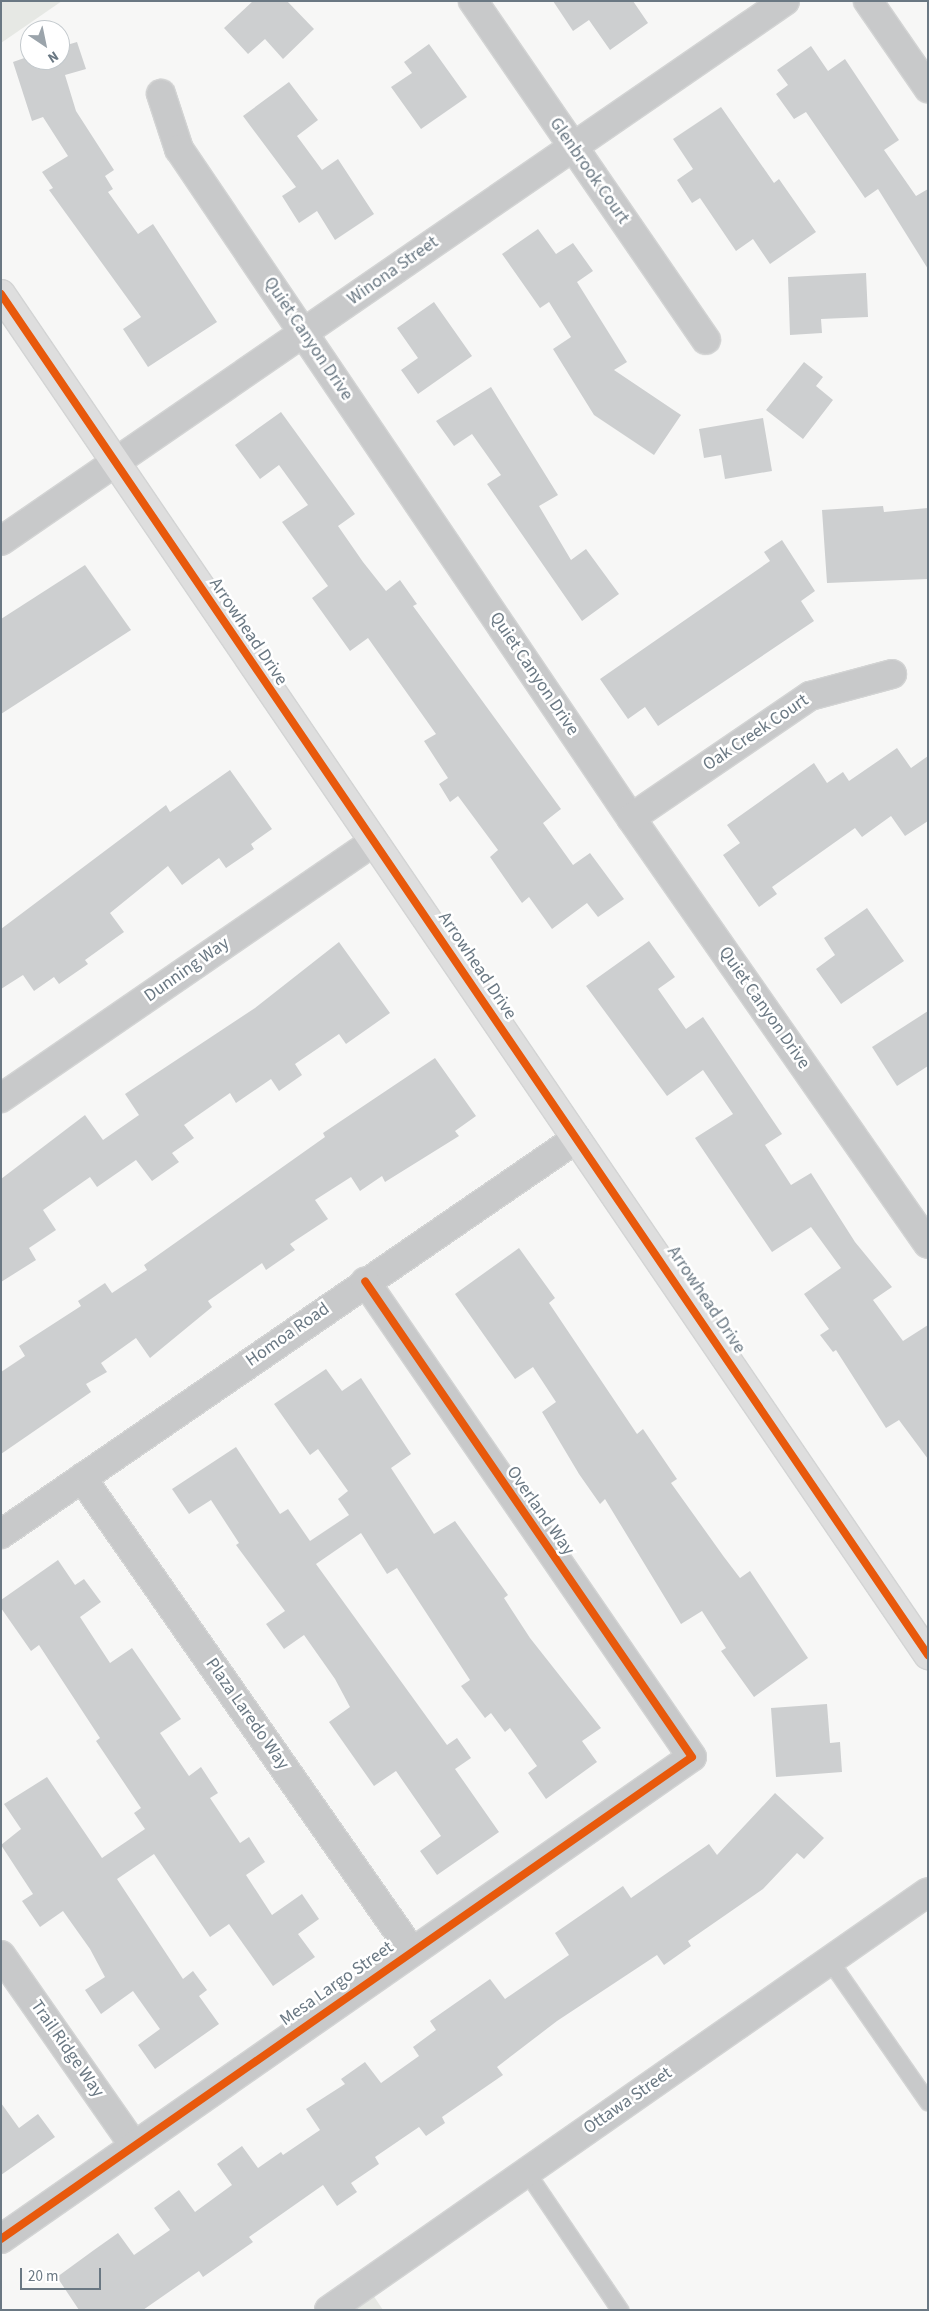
<!DOCTYPE html>
<style>
body{margin:0}
#map{position:relative;width:929px;height:2311px;overflow:hidden;background:#f7f7f6;font-family:"Source Sans 3",sans-serif}
div>[style]{position:absolute}
.green>*{inset:0;background:#e6e8e4}
.building>*{inset:0;background:#cdcfd0}
.roads{filter:drop-shadow(1px 0 #d3d4d4) drop-shadow(-1px 0 #d3d4d4) drop-shadow(0 1px #d3d4d4) drop-shadow(0 -1px #d3d4d4)}
.lane>*{height:16px;margin:-8px;padding:0 8px;transform-origin:8px;border-radius:8px;background:#c8c9ca}
.street>*{height:28px;margin:-14px;padding:0 14px;transform-origin:14px;border-radius:14px;background:#c8c9ca}
.secondary>*{height:28px;margin:-14px;padding:0 14px;transform-origin:14px;border-radius:14px;background:#dedede}
.cycleway>*{height:8px;margin:-4px;padding:0 4px;transform-origin:4px;border-radius:4px;background:#e8590c}
span{translate:-50% -50%;white-space:nowrap;text-align:center;line-height:1.15;-webkit-text-stroke:5px #fff;paint-order:stroke}
.street-label{font-size:18px;color:#6a7883}
.frame{position:absolute;inset:0;border:2px solid #6a7883;pointer-events:none}
.north{position:absolute;left:20px;top:20px;width:50px;height:50px;box-sizing:border-box;background:#fff;border:1px solid #c3c9cd;border-radius:50%;rotate:146deg;font-size:14px;font-weight:700;line-height:20px;text-align:center;color:#6a7883}
.north::after{content:'';display:block;margin:auto;width:18px;height:22px;background:#9ba4ab;clip-path:polygon(50% 0,100% 100%,50% 72%,0 100%)}
.scale{position:absolute;left:20px;top:2268px;width:81px;height:22px;box-sizing:border-box;border:2px solid #6a7883;border-top:0;padding-left:6px;font-size:15px;line-height:18px;white-space:nowrap;color:#6a7883;-webkit-text-stroke:4px #fff;paint-order:stroke}
</style>
<div id="map">
<div class="green">
<div style="clip-path:polygon(1px 1px,62px 1px,1px 43px)"></div>
<div style="clip-path:polygon(365px 2283px,383px 2310px,326px 2310px)"></div>
</div>
<div class="building">
<div style="clip-path:polygon(253px 1px,287px 1px,314px 29px,283px 59px,265px 39px,248px 54px,224px 28px)"></div>
<div style="clip-path:polygon(553px 1px,633px 1px,648px 23px,610px 50px,589px 20px,573px 31px)"></div>
<div style="clip-path:polygon(77px 42px,86px 69px,65px 75px,76px 111px,114px 170px,105px 176px,113px 189px,108px 192px,138px 234px,153px 224px,217px 322px,148px 367px,123px 329px,141px 317px,49px 190px,53px 188px,42px 172px,68px 156px,43px 117px,32px 121px,13px 62px,30px 56px,30px 60px,60px 60px,60px 47px)"></div>
<div style="clip-path:polygon(429px 44px,467px 97px,421px 129px,391px 87px,412px 73px,404px 62px)"></div>
<div style="clip-path:polygon(811px 46px,828px 71px,845px 59px,899px 140px,884px 150px,916px 196px,928px 189px,928px 269px,878px 189px,865px 198px,806px 112px,794px 119px,776px 94px,788px 85px,777px 70px)"></div>
<div style="clip-path:polygon(289px 82px,318px 120px,297px 136px,322px 170px,338px 159px,374px 214px,335px 240px,317px 211px,299px 223px,282px 196px,296px 187px,243px 116px)"></div>
<div style="clip-path:polygon(721px 107px,774px 183px,779px 179px,816px 232px,770px 264px,753px 239px,736px 251px,700px 198px,692px 203px,677px 180px,693px 169px,673px 139px)"></div>
<div style="clip-path:polygon(538px 229px,556px 254px,573px 243px,593px 271px,577px 282px,627px 362px,614px 370px,681px 415px,654px 455px,594px 415px,553px 349px,571px 337px,549px 302px,540px 308px,502px 254px)"></div>
<div style="clip-path:polygon(866px 273px,868px 317px,821px 319px,822px 333px,790px 335px,788px 277px)"></div>
<div style="clip-path:polygon(434px 302px,472px 356px,418px 394px,401px 370px,418px 358px,397px 328px)"></div>
<div style="clip-path:polygon(804px 362px,823px 377px,816px 386px,833px 400px,803px 439px,766px 410px)"></div>
<div style="clip-path:polygon(491px 387px,558px 495px,539px 506px,571px 560px,586px 549px,619px 594px,582px 621px,487px 484px,501px 475px,472px 434px,454px 446px,436px 421px)"></div>
<div style="clip-path:polygon(281px 412px,355px 514px,338px 526px,363px 562px,386px 591px,400px 580px,417px 604px,413px 606px,561px 809px,543px 823px,573px 865px,590px 853px,624px 899px,598px 917px,587px 903px,552px 929px,529px 897px,522px 903px,490px 857px,498px 850px,458px 796px,450px 802px,439px 784px,448px 778px,424px 741px,436px 734px,368px 638px,350px 651px,312px 598px,328px 586px,282px 522px,308px 505px,279px 465px,260px 479px,235px 445px)"></div>
<div style="clip-path:polygon(763px 418px,772px 471px,725px 479px,721px 455px,704px 458px,699px 429px)"></div>
<div style="clip-path:polygon(883px 506px,884px 512px,928px 508px,928px 579px,827px 583px,822px 510px)"></div>
<div style="clip-path:polygon(782px 540px,815px 591px,801px 601px,814px 621px,658px 726px,645px 707px,628px 719px,600px 679px,770px 561px,764px 552px)"></div>
<div style="clip-path:polygon(85px 565px,131px 630px,1px 714px,1px 619px)"></div>
<div style="clip-path:polygon(897px 748px,911px 768px,928px 756px,928px 821px,905px 836px,891px 816px,862px 837px,855px 828px,772px 887px,777px 894px,759px 907px,723px 855px,740px 843px,727px 825px,814px 763px,827px 783px,843px 772px,849px 781px)"></div>
<div style="clip-path:polygon(230px 770px,272px 829px,251px 844px,254px 849px,226px 868px,219px 858px,182px 885px,168px 866px,110px 913px,124px 932px,85px 960px,88px 964px,59px 984px,54px 977px,34px 991px,23px 975px,1px 989px,1px 929px,166px 805px,170px 812px)"></div>
<div style="clip-path:polygon(867px 908px,904px 961px,841px 1004px,816px 969px,835px 955px,824px 938px)"></div>
<div style="clip-path:polygon(649px 941px,675px 977px,658px 989px,686px 1029px,703px 1017px,782px 1134px,765px 1145px,791px 1185px,811px 1173px,855px 1242px,892px 1287px,873px 1300px,903px 1341px,928px 1325px,928px 1459px,899px 1420px,886px 1428px,836px 1350px,833px 1352px,820px 1335px,829px 1329px,804px 1294px,841px 1268px,811px 1227px,772px 1252px,695px 1138px,733px 1114px,703px 1070px,667px 1096px,586px 986px)"></div>
<div style="clip-path:polygon(339px 942px,390px 1013px,346px 1044px,339px 1034px,295px 1064px,302px 1075px,279px 1091px,271px 1079px,236px 1103px,230px 1093px,184px 1125px,194px 1138px,172px 1153px,179px 1162px,152px 1181px,136px 1160px,97px 1187px,90px 1177px,43px 1210px,56px 1230px,29px 1248px,36px 1260px,1px 1282px,1px 1179px,85px 1115px,103px 1140px,139px 1115px,125px 1094px,255px 1008px)"></div>
<div style="clip-path:polygon(928px 1011px,928px 1066px,897px 1086px,872px 1047px)"></div>
<div style="clip-path:polygon(435px 1058px,476px 1116px,455px 1131px,459px 1136px,385px 1182px,382px 1176px,360px 1191px,351px 1177px,315px 1200px,328px 1219px,290px 1244px,295px 1250px,266px 1270px,262px 1263px,208px 1301px,212px 1307px,150px 1358px,136px 1338px,101px 1363px,107px 1372px,86px 1384px,91px 1392px,1px 1454px,1px 1372px,25px 1356px,19px 1346px,81px 1306px,78px 1301px,105px 1283px,112px 1293px,147px 1270px,144px 1265px,325px 1137px,323px 1133px)"></div>
<div style="clip-path:polygon(519px 1248px,555px 1298px,549px 1303px,637px 1434px,643px 1429px,677px 1479px,671px 1483px,724px 1557px,740px 1578px,750px 1571px,808px 1658px,754px 1697px,721px 1651px,726px 1648px,702px 1611px,681px 1624px,605px 1499px,600px 1504px,579px 1474px,542px 1412px,556px 1402px,533px 1367px,515px 1379px,455px 1294px)"></div>
<div style="clip-path:polygon(326px 1369px,342px 1391px,361px 1378px,411px 1454px,391px 1468px,434px 1534px,455px 1521px,508px 1595px,504px 1598px,530px 1638px,601px 1728px,582px 1741px,597px 1762px,546px 1799px,528px 1773px,537px 1766px,510px 1728px,505px 1732px,491px 1713px,485px 1718px,461px 1686px,470px 1680px,397px 1568px,387px 1574px,361px 1533px,316px 1564px,447px 1745px,457px 1738px,471px 1758px,455px 1769px,499px 1832px,437px 1875px,420px 1851px,441px 1836px,396px 1771px,374px 1786px,329px 1722px,350px 1707px,335px 1679px,304px 1635px,284px 1649px,266px 1624px,285px 1611px,236px 1545px,239px 1543px,211px 1500px,189px 1514px,172px 1489px,236px 1447px,280px 1514px,288px 1509px,310px 1541px,349px 1515px,338px 1499px,348px 1491px,318px 1449px,310px 1455px,274px 1404px)"></div>
<div style="clip-path:polygon(58px 1560px,75px 1585px,84px 1579px,101px 1602px,80px 1617px,110px 1663px,132px 1648px,181px 1719px,160px 1733px,189px 1776px,201px 1767px,218px 1793px,210px 1798px,240px 1843px,249px 1837px,265px 1862px,246px 1875px,272px 1915px,302px 1894px,319px 1919px,298px 1934px,315px 1957px,273px 1986px,229px 1924px,210px 1937px,154px 1854px,117px 1879px,183px 1979px,193px 1971px,207px 1990px,199px 1996px,219px 2024px,155px 2069px,138px 2045px,160px 2029px,133px 1991px,101px 2014px,85px 1990px,105px 1977px,90px 1949px,63px 1911px,40px 1927px,22px 1901px,33px 1894px,1px 1845px,21px 1829px,4px 1804px,47px 1777px,102px 1858px,145px 1829px,134px 1813px,141px 1808px,96px 1741px,100px 1738px,39px 1645px,31px 1651px,1px 1608px,1px 1600px)"></div>
<div style="clip-path:polygon(827px 1704px,830px 1743px,840px 1742px,842px 1772px,776px 1777px,771px 1708px)"></div>
<div style="clip-path:polygon(775px 1793px,824px 1838px,804px 1859px,797px 1853px,763px 1889px,688px 1941px,691px 1946px,664px 1965px,657px 1955px,557px 2021px,497px 2067px,503px 2075px,442px 2117px,445px 2123px,426px 2136px,419px 2127px,375px 2157px,379px 2164px,351px 2183px,357px 2192px,337px 2206px,323px 2185px,249px 2237px,253px 2242px,203px 2277px,199px 2271px,143px 2310px,79px 2310px,57px 2277px,94px 2250px,118px 2233px,134px 2255px,170px 2230px,154px 2208px,179px 2190px,195px 2212px,232px 2185px,217px 2164px,242px 2146px,258px 2168px,281px 2152px,283px 2155px,320px 2130px,306px 2109px,345px 2084px,341px 2079px,365px 2062px,381px 2083px,419px 2056px,413px 2047px,436px 2030px,430px 2021px,490px 1979px,505px 1999px,569px 1955px,555px 1933px,623px 1886px,631px 1898px,709px 1844px,717px 1855px)"></div>
<div style="clip-path:polygon(1px 2103px,19px 2128px,38px 2114px,55px 2137px,1px 2175px)"></div>
</div>
<div class="roads">
<div class="lane">
<div style="left:830px;top:1961px;width:172px;rotate:55.2deg"></div>
<div style="left:526px;top:2171px;width:168px;rotate:55.9deg"></div>
</div>
<div class="street">
<div style="left:473px;top:1px;width:411px;rotate:55.5deg"></div>
<div style="left:868px;top:1px;width:106px;rotate:55.4deg"></div>
<div style="left:161px;top:94px;width:58px;rotate:71.9deg"></div>
<div style="left:179px;top:149px;width:807px;rotate:55.96deg"></div>
<div style="left:631px;top:818px;width:519px;rotate:55.12deg"></div>
<div style="left:1px;top:541px;width:952px;rotate:-34.56deg"></div>
<div style="left:631px;top:818px;width:217px;rotate:-34.3deg"></div>
<div style="left:810px;top:696px;width:85px;rotate:-15deg"></div>
<div style="left:1px;top:1098px;width:452px;rotate:-34.5deg"></div>
<div style="left:82px;top:1478px;width:575px;rotate:55.12deg"></div>
<div style="left:1px;top:1534px;width:698px;rotate:-34.49deg"></div>
<div style="left:1px;top:1955px;width:231px;rotate:55.1deg"></div>
<div style="left:1px;top:2239px;width:842px;rotate:-34.9deg"></div>
<div style="left:692px;top:1757px;width:577px;rotate:-124.49deg"></div>
<div style="left:329px;top:2310px;width:730px;rotate:-34.91deg"></div>
</div>
<div class="secondary">
<div style="left:1px;top:294px;width:1647px;rotate:55.74deg"></div>
</div>
</div>
<div class="cycleway">
<div style="left:1px;top:294px;width:1647px;rotate:55.74deg"></div>
<div style="left:1px;top:2239px;width:842px;rotate:-34.9deg"></div>
<div style="left:692px;top:1757px;width:577px;rotate:-124.49deg"></div>
</div>
<div class="street-label">
<span style="left:589px;top:171px;rotate:55deg">Glenbrook Court</span>
<span style="left:393px;top:271px;rotate:-35deg">Winona Street</span>
<span style="left:308px;top:339px;rotate:56deg">Quiet Canyon Drive</span>
<span style="left:248px;top:632px;rotate:56deg">Arrowhead Drive</span>
<span style="left:534px;top:674px;rotate:56deg">Quiet Canyon Drive</span>
<span style="left:756px;top:733px;rotate:-34deg">Oak Creek Court</span>
<span style="left:477px;top:966px;rotate:56deg">Arrowhead Drive</span>
<span style="left:187px;top:970px;rotate:-35deg">Dunning Way</span>
<span style="left:764px;top:1008px;rotate:55deg">Quiet Canyon Drive</span>
<span style="left:706px;top:1300px;rotate:56deg">Arrowhead Drive</span>
<span style="left:288px;top:1335px;rotate:-35deg">Homoa Road</span>
<span style="left:540px;top:1511px;rotate:55deg">Overland Way</span>
<span style="left:247px;top:1714px;rotate:55deg">Plaza Laredo Way</span>
<span style="left:337px;top:1984px;rotate:-35deg">Mesa Largo Street</span>
<span style="left:67px;top:2049px;rotate:55deg">Trail Ridge Way</span>
<span style="left:628px;top:2101px;rotate:-35deg">Ottawa Street</span>
</div>
<div class="frame"></div>
<div class="north">N</div>
<div class="scale">20 m</div>
</div>
